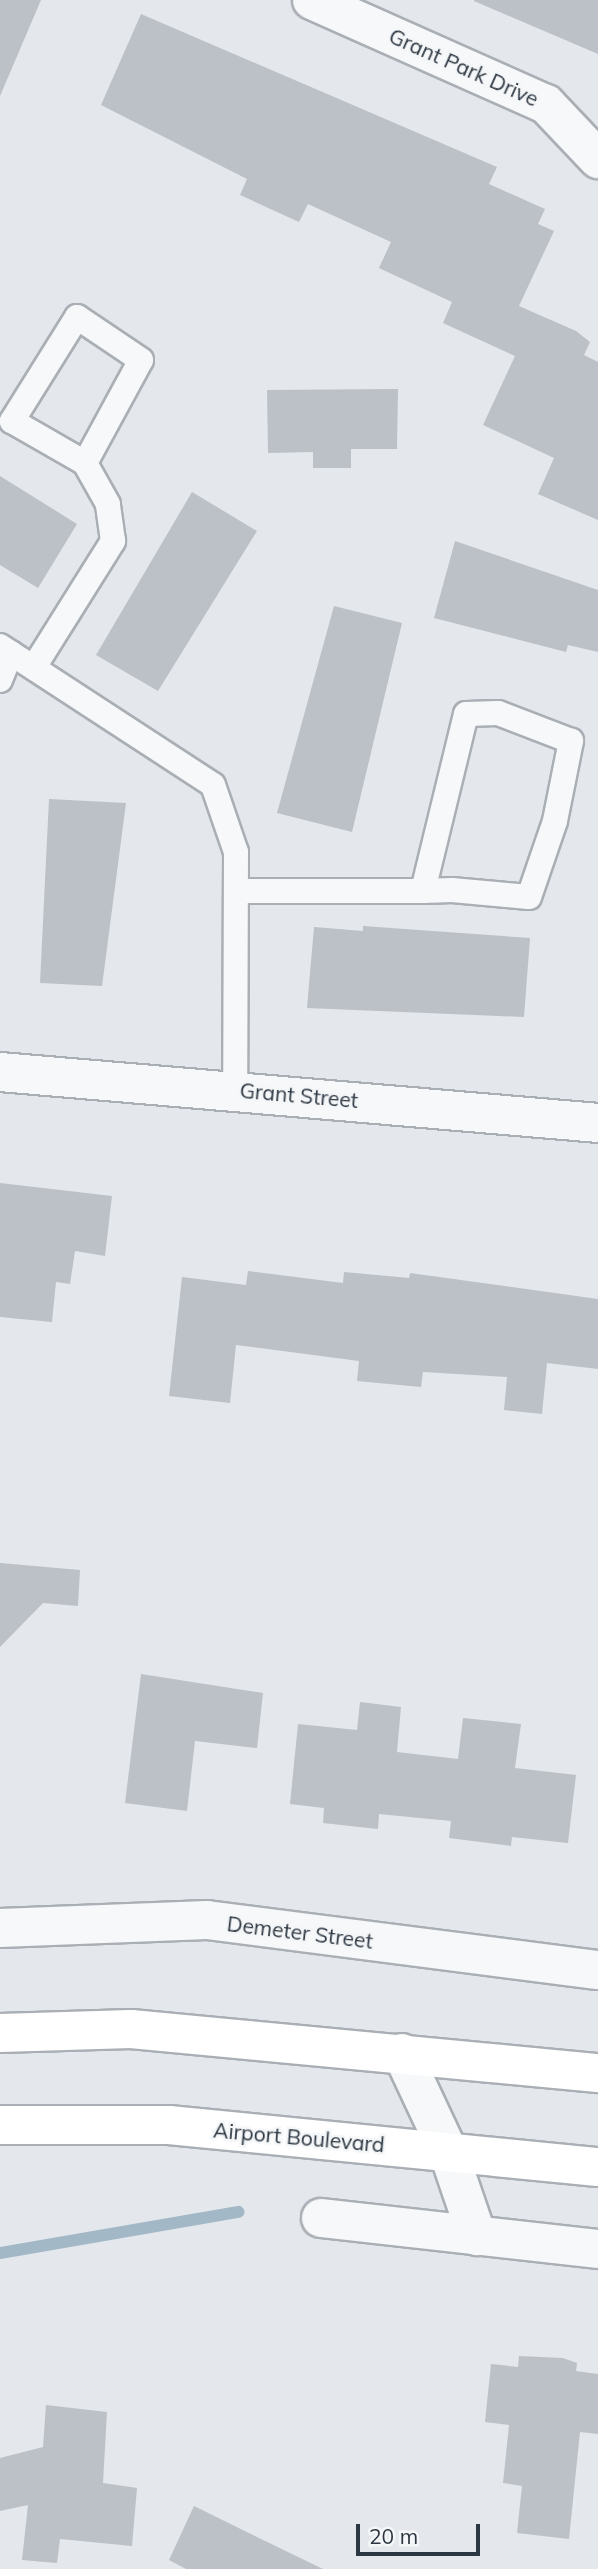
<!DOCTYPE html>
<style>
body{margin:0}
#map{position:relative;width:598px;height:2569px;overflow:hidden;background:#e4e7eb;font-family:Mulish,sans-serif}
div>[style]{position:absolute}
.stream>*{height:12px;margin:-6px;padding:0 6px;transform-origin:6px;border-radius:6px;background:#a3b8c7}
.building>*{inset:0;background:#bcc1c7}
.roads{filter:drop-shadow(2px 0 #a9afb5) drop-shadow(-2px 0 #a9afb5) drop-shadow(0 2px #a9afb5) drop-shadow(0 -2px #a9afb5)}
.service>*{height:24px;margin:-12px;padding:0 12px;transform-origin:12px;border-radius:12px;background:#f7f8f9}
.minor>*{height:38px;margin:-19px;padding:0 19px;transform-origin:19px;border-radius:19px;background:#f7f8f9}
.secondary>*{height:38px;margin:-19px;padding:0 19px;transform-origin:19px;border-radius:19px;background:#fff}
span{translate:-50% -50%;white-space:nowrap;text-align:center;line-height:1.15;-webkit-text-stroke:5px #f4f6f8;paint-order:stroke}
.street-label{font-size:21px;color:#2d3742}
.scale{position:absolute;left:356px;top:2524px;width:124px;height:32px;box-sizing:border-box;border:4px solid #2d3742;border-top:0;padding-left:9px;font-size:21px;line-height:24px;white-space:nowrap;color:#2d3742;-webkit-text-stroke:5px #f4f6f8;paint-order:stroke}
</style>
<div id="map">
<div class="stream">
<div style="left:0;top:2253px;width:242px;rotate:-9.8deg"></div>
</div>
<div class="building">
<div style="clip-path:polygon(0 0,41px 0,0 96px)"></div>
<div style="clip-path:polygon(474px 0,598px 0,598px 54px,474px 1px)"></div>
<div style="clip-path:polygon(141px 14px,497px 167px,489px 184px,545px 209px,538px 224px,554px 231px,519px 306px,576px 331px,590px 342px,584px 355px,598px 362px,598px 520px,538px 494px,554px 458px,483px 425px,515px 356px,443px 323px,452px 302px,379px 268px,391px 242px,308px 204px,299px 222px,240px 195px,247px 179px,101px 105px)"></div>
<div style="clip-path:polygon(398px 389px,397px 449px,351px 449px,351px 468px,313px 468px,313px 452px,268px 453px,267px 390px)"></div>
<div style="clip-path:polygon(0 476px,77px 524px,38px 588px,0 565px)"></div>
<div style="clip-path:polygon(192px 492px,257px 531px,158px 691px,96px 655px)"></div>
<div style="clip-path:polygon(455px 541px,598px 590px,598px 652px,568px 645px,566px 652px,434px 618px)"></div>
<div style="clip-path:polygon(334px 606px,402px 623px,352px 832px,277px 813px)"></div>
<div style="clip-path:polygon(49px 799px,126px 803px,102px 986px,40px 983px)"></div>
<div style="clip-path:polygon(363px 926px,530px 938px,524px 1017px,307px 1008px,314px 927px,363px 931px)"></div>
<div style="clip-path:polygon(0 1183px,112px 1196px,105px 1256px,75px 1251px,70px 1284px,56px 1282px,52px 1322px,0 1317px)"></div>
<div style="clip-path:polygon(248px 1271px,343px 1283px,344px 1272px,409px 1278px,410px 1273px,598px 1299px,598px 1369px,547px 1363px,542px 1414px,504px 1410px,507px 1377px,423px 1372px,421px 1387px,357px 1381px,359px 1361px,236px 1345px,230px 1403px,169px 1396px,182px 1277px,246px 1285px)"></div>
<div style="clip-path:polygon(0 1563px,80px 1570px,78px 1606px,43px 1603px,0 1647px)"></div>
<div style="clip-path:polygon(141px 1674px,263px 1693px,257px 1748px,195px 1741px,187px 1811px,125px 1803px)"></div>
<div style="clip-path:polygon(360px 1702px,401px 1707px,397px 1752px,458px 1759px,463px 1718px,521px 1724px,515px 1768px,576px 1775px,568px 1843px,512px 1837px,511px 1846px,449px 1838px,451px 1821px,379px 1814px,378px 1829px,323px 1823px,324px 1808px,290px 1804px,298px 1724px,357px 1730px)"></div>
<div style="clip-path:polygon(519px 2356px,563px 2358px,577px 2363px,576px 2371px,598px 2374px,598px 2434px,580px 2432px,569px 2539px,517px 2533px,522px 2486px,503px 2483px,509px 2425px,485px 2422px,491px 2364px,518px 2367px)"></div>
<div style="clip-path:polygon(46px 2405px,107px 2412px,103px 2483px,137px 2488px,132px 2546px,60px 2539px,57px 2563px,22px 2560px,28px 2505px,0 2511px,0 2458px,43px 2447px)"></div>
<div style="clip-path:polygon(194px 2506px,259px 2538px,323px 2569px,186px 2569px,169px 2560px)"></div>
</div>
<div class="roads">
<div class="service">
<div style="left:0;top:646px;width:254px;rotate:33.1deg"></div>
<div style="left:213px;top:785px;width:71px;rotate:71.1deg"></div>
<div style="left:236px;top:852px;width:237px;rotate:90.2deg"></div>
<div style="left:34px;top:667px;width:149px;rotate:-57.9deg"></div>
<div style="left:113px;top:541px;width:37px;rotate:-98deg"></div>
<div style="left:108px;top:504px;width:47px;rotate:-119.3deg"></div>
<div style="left:85px;top:463px;width:117px;rotate:-61.5deg"></div>
<div style="left:141px;top:360px;width:77px;rotate:-146.1deg"></div>
<div style="left:77px;top:317px;width:123px;rotate:122deg"></div>
<div style="left:12px;top:421px;width:84px;rotate:29.9deg"></div>
<div style="left:0;top:680px;width:29px;rotate:-68deg"></div>
<div style="left:236px;top:891px;width:187px"></div>
<div style="left:423px;top:891px;width:29px;rotate:-2deg"></div>
<div style="left:452px;top:890px;width:77px;rotate:5.2deg"></div>
<div style="left:529px;top:897px;width:80px;rotate:-71.1deg"></div>
<div style="left:555px;top:821px;width:82px;rotate:-78.7deg"></div>
<div style="left:571px;top:741px;width:78px;rotate:-159deg"></div>
<div style="left:498px;top:713px;width:32px;rotate:178deg"></div>
<div style="left:466px;top:714px;width:182px;rotate:103.7deg"></div>
</div>
<div class="minor">
<div style="left:312px;top:0;width:256px;rotate:24deg"></div>
<div style="left:546px;top:104px;width:76px;rotate:46.6deg"></div>
<div style="left:0;top:1072px;width:600px;rotate:4.87deg"></div>
<div style="left:0;top:1928px;width:207px;rotate:-2.2deg"></div>
<div style="left:207px;top:1920px;width:394px;rotate:7.3deg"></div>
<div style="left:402px;top:2053px;width:108px;rotate:64.9deg"></div>
<div style="left:448px;top:2151px;width:90px;rotate:71.2deg"></div>
<div style="left:321px;top:2218px;width:279px;rotate:6.4deg"></div>
</div>
<div class="secondary">
<div style="left:0;top:2033px;width:131px;rotate:-1.7deg"></div>
<div style="left:131px;top:2029px;width:469px;rotate:5.4deg"></div>
<div style="left:0;top:2125px;width:169px"></div>
<div style="left:169px;top:2125px;width:431px;rotate:5.6deg"></div>
</div>
</div>
<div class="street-label">
<span style="left:464px;top:67px;rotate:24deg">Grant Park Drive</span>
<span style="left:299px;top:1095px;rotate:5deg">Grant Street</span>
<span style="left:300px;top:1932px;rotate:7deg">Demeter Street</span>
<span style="left:299px;top:2137px;rotate:5deg">Airport Boulevard</span>
</div>
<div class="scale">20 m</div>
</div>
